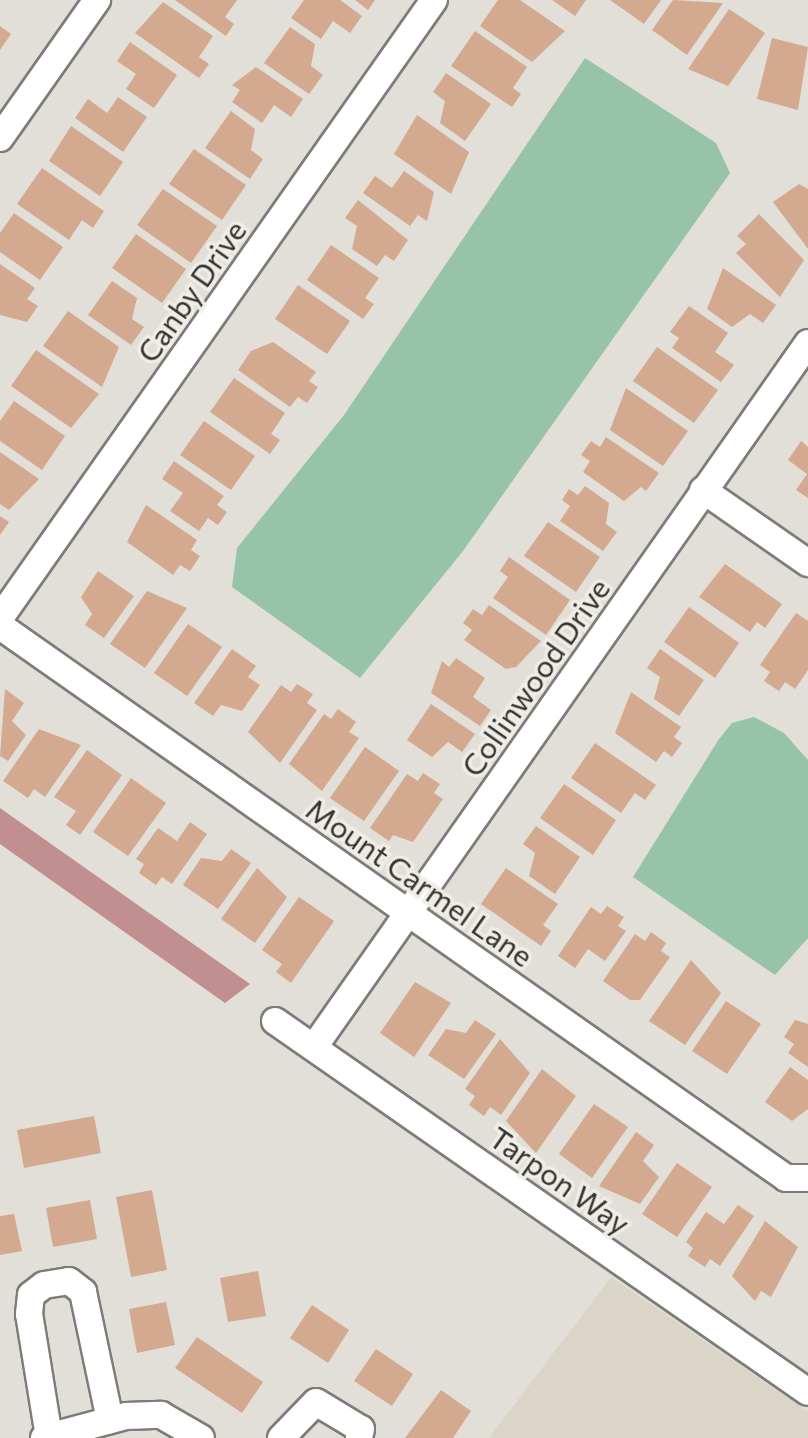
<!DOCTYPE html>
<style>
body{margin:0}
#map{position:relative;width:808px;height:1438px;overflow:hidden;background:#e2dfd9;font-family:Commissioner,sans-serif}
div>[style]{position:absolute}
.built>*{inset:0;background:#dad5c7}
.forest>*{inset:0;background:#c18f8f}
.water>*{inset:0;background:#97c3a8}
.building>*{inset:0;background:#d3a98f}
.roads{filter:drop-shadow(2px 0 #7e7c76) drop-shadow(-2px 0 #7e7c76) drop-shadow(0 2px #7e7c76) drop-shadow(0 -2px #7e7c76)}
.minor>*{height:26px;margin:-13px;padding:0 13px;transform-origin:13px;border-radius:13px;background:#fff}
span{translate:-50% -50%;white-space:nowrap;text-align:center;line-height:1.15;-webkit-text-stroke:7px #efede6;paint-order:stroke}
.street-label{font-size:30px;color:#343330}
</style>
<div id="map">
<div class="built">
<div style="clip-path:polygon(611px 1277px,808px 1412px,808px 1438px,489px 1438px)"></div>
</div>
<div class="forest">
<div style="clip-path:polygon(0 808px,250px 984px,225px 1003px,0 844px)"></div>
</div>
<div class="water">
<div style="clip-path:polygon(585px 58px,716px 143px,730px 173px,463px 551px,360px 678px,232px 587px,237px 548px,344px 415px)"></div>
<div style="clip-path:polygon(754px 717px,784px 733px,808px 760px,808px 938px,775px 975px,633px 877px,719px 739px,732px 723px)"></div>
</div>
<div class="building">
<div style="clip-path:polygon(175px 0,237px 0,225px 17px,234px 24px,226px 36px)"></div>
<div style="clip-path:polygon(304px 0,340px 0,362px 16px,350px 33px,333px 21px,321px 39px,291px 18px)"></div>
<div style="clip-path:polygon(355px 0,375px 0,368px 10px)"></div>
<div style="clip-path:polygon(498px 0,520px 0,565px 31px,532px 62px,480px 26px)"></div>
<div style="clip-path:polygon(552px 0,586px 0,575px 16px)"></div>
<div style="clip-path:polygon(610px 0,661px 0,644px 24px)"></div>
<div style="clip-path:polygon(673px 0,723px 3px,687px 55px,652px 30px)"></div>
<div style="clip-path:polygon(163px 2px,213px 36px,199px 57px,209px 64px,199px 78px,135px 33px)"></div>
<div style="clip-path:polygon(729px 9px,765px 33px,728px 86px,688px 69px)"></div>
<div style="clip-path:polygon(0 26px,11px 34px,0 50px)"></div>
<div style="clip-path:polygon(290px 27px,315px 44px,311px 66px,323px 75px,309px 94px,264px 63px)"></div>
<div style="clip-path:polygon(475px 31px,527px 67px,513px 88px,521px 94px,512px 107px,451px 66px)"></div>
<div style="clip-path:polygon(772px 38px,808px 47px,798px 110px,757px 99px)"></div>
<div style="clip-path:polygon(130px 42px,177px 75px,154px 108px,126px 89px,136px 74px,117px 61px)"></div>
<div style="clip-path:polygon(256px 67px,303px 99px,291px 117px,274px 105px,262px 123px,232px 102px,240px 90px,232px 85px)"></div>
<div style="clip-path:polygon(446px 73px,491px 104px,465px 141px,440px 123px,445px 101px,433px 92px)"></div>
<div style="clip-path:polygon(118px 97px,147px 117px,123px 152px,75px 118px,88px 99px,107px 113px)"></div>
<div style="clip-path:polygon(231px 111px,255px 129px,251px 150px,263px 159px,250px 179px,205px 148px)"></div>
<div style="clip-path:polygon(417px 115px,469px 152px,451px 194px,394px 154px)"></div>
<div style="clip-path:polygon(71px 126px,123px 162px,100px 196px,49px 161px)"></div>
<div style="clip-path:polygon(194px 149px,246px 185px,222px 220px,169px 184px)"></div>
<div style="clip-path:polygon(42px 168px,104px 211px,93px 228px,82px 220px,69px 240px,17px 204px)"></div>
<div style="clip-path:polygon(404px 171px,434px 192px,427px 221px,418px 215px,410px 226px,363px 193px,375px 176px,392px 188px)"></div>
<div style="clip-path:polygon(799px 184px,808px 189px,808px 249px,773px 202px)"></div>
<div style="clip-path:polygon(163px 189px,217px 226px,191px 263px,137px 225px)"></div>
<div style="clip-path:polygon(358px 200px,408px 240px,394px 261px,385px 255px,377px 266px,352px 249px,357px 226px,345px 218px)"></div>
<div style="clip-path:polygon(14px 213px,63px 247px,40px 280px,0 252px,0 233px)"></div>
<div style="clip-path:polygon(759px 214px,804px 260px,780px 297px,736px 253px,746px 244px,737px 236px)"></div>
<div style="clip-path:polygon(136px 234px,186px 269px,162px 303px,112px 268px)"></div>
<div style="clip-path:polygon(331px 245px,379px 278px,365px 298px,374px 304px,363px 319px,307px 280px)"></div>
<div style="clip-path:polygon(0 264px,35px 288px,27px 299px,38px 306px,27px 322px,0 315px)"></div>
<div style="clip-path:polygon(723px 268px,776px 305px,763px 323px,750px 314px,732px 327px,707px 309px)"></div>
<div style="clip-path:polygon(112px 281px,137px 298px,132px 319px,144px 327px,131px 345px,88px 315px)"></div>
<div style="clip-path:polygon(298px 285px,350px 321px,327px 354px,275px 319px)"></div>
<div style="clip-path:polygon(689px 306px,728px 333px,715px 352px,734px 365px,721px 382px,672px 348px,679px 338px,670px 332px)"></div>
<div style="clip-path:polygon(68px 311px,119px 347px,102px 387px,43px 346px)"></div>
<div style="clip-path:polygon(273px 342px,316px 372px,309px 381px,318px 387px,307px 403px,298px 397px,290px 407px,238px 370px,251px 351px)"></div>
<div style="clip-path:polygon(657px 347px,718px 390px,694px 423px,633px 381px)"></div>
<div style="clip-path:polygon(36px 350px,99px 394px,71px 428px,11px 386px)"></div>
<div style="clip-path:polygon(234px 378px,285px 413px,271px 434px,280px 440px,270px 454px,210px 412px)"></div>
<div style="clip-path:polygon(626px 388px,688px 431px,663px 466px,610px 430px)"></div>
<div style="clip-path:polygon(14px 401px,65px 436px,42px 470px,0 441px,0 421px)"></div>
<div style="clip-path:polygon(204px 421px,255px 456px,231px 490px,180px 455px)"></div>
<div style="clip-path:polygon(606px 437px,659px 473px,646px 491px,641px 487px,624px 501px,583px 472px,590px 461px,581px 455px,591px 441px,600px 447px)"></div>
<div style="clip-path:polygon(801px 441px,808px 447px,808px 498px,796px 490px,807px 474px,788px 460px)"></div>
<div style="clip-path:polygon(0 452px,39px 479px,9px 510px,0 504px)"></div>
<div style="clip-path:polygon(174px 461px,224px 496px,217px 505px,227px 512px,218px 525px,208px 518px,199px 531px,170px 511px,183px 493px,162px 479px)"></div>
<div style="clip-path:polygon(585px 486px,609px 503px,606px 524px,617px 532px,603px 551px,560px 521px,570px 506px,562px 500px,569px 489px,578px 495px)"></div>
<div style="clip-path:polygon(146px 505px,197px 540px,191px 550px,200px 556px,190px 571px,180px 565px,173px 575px,127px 542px)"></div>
<div style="clip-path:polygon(0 516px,9px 522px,0 535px)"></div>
<div style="clip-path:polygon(548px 522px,600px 557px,576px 592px,524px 556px)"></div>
<div style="clip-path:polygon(509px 557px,570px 600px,546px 635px,493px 598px,508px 577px,500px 571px)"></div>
<div style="clip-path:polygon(725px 564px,782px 604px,765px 628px,757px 622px,750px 632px,699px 597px)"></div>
<div style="clip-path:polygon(98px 571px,134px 596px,104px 638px,85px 625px,92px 614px,81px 597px)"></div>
<div style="clip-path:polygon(147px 591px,187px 608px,145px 668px,110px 644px)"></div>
<div style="clip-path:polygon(489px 605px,541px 641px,516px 667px,506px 669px,464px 640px,472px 630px,463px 623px,473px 609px,482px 615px)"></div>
<div style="clip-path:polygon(689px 607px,739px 643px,715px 678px,664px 642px)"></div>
<div style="clip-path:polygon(796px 613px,808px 621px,808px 670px,795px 689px,785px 682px,779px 691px,764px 681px,770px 672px,760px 665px)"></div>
<div style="clip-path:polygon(188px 624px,222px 647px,187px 696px,154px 673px)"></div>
<div style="clip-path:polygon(232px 649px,256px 666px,248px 677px,260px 685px,242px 711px,221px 705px,213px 716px,194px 703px)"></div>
<div style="clip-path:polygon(660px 649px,704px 680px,679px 716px,654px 699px,660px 677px,647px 668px)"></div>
<div style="clip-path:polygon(456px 658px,485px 678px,473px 697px,491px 710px,480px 726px,431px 693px,442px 661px,449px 667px)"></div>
<div style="clip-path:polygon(297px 684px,313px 694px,307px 703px,317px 710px,280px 763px,248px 732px,281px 685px,291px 692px)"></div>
<div style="clip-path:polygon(5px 689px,24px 703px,12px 721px,26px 735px,8px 761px,0 756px)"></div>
<div style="clip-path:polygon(631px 692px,681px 727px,674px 737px,682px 743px,672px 757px,664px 751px,656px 762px,615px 733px)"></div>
<div style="clip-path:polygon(431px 704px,475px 734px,462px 752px,448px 742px,432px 757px,407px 740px)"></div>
<div style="clip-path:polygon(338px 709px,356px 722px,349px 732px,359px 738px,322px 791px,289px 764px,324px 714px,331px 719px)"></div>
<div style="clip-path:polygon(39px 729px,81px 745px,45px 797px,34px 789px,28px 798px,3px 781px)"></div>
<div style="clip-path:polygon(595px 743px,656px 785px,645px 800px,635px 793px,621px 813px,571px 778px)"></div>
<div style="clip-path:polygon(365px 747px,399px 771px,364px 821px,330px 798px)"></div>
<div style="clip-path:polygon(87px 750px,122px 775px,80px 835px,66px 825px,76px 811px,54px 797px)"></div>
<div style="clip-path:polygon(423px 773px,440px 784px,434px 793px,443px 799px,413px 842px,393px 835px,389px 841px,370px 828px,407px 774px,418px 781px)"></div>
<div style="clip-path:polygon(131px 778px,166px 803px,128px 856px,93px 832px)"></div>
<div style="clip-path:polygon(564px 784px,616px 820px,593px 855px,540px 818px)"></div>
<div style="clip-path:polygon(190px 822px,207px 834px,172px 884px,162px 877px,156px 885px,139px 873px,144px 864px,136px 859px,158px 828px,177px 841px)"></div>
<div style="clip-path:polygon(536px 826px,580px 857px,555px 894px,529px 876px,535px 853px,523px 844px)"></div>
<div style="clip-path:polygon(231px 849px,251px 863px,218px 909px,183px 885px,201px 858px,222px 861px)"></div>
<div style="clip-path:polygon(257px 868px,287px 897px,255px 943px,221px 919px)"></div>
<div style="clip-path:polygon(506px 868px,558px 904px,543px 925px,551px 931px,541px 946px,481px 904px)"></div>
<div style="clip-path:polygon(299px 897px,334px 921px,291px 983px,276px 972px,282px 964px,262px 950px)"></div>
<div style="clip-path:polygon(607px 906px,624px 917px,618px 926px,626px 931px,605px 961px,588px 949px,575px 968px,558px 956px,591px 907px,601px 914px)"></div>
<div style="clip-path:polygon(651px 932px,666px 943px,661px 951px,670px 957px,640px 1000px,630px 1000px,603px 981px,635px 934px,645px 941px)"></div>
<div style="clip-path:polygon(691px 960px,721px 993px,685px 1045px,649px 1021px)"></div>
<div style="clip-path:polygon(415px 982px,451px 1003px,414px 1057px,380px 1033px)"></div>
<div style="clip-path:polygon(726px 1001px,761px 1024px,727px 1074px,692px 1051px)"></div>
<div style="clip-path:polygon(475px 1020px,496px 1034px,464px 1079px,428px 1055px,446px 1029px,466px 1033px)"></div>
<div style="clip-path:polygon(795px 1020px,808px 1024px,808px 1067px,788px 1053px,794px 1044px,784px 1037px)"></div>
<div style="clip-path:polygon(500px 1039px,530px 1073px,501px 1115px,490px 1107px,484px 1116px,469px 1105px,475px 1096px,465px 1089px)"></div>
<div style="clip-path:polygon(790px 1067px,808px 1080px,808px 1109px,792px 1121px,765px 1102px)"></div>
<div style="clip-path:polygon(542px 1069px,576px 1096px,536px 1153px,506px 1121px)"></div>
<div style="clip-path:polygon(594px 1104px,628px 1127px,592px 1178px,559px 1154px)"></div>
<div style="clip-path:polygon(94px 1116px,101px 1153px,24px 1168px,17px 1130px)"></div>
<div style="clip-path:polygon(636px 1132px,654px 1145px,643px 1161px,659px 1177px,640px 1204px,599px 1186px)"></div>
<div style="clip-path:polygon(677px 1163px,712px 1187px,677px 1237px,642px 1214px)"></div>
<div style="clip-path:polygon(152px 1190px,167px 1270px,131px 1277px,116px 1197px)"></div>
<div style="clip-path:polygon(90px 1200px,97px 1239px,53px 1247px,46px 1208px)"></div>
<div style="clip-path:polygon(738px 1205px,754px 1216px,720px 1266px,710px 1259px,705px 1267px,688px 1256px,693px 1248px,686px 1242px,706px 1212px,724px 1224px)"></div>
<div style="clip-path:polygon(14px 1214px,22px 1251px,0 1255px,0 1216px)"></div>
<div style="clip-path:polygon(765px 1221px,798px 1247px,771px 1297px,761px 1291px,755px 1301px,732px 1276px)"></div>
<div style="clip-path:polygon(258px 1271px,266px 1316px,228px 1322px,220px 1278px)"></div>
<div style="clip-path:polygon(166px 1302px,175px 1345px,137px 1353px,129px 1309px)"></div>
<div style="clip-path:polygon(312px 1305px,349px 1330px,328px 1363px,290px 1338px)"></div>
<div style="clip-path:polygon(197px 1337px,263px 1382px,242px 1413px,175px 1368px)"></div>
<div style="clip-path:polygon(376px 1349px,413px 1374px,392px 1406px,354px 1381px)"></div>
<div style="clip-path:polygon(441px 1390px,471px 1411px,453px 1438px,405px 1438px)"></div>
</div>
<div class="roads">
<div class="minor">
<div style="left:0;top:138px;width:169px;rotate:-54.9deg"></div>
<div style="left:703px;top:490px;width:128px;rotate:34.8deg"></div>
<div style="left:0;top:618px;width:755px;rotate:-54.92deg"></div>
<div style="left:0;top:626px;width:960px;rotate:35.08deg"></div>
<div style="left:786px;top:1178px;width:22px"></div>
<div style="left:275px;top:1021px;width:649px;rotate:34.84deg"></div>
<div style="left:314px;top:1047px;width:860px;rotate:-54.94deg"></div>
<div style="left:49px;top:1437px;width:125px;rotate:-99.2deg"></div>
<div style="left:29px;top:1314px;width:19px;rotate:-84deg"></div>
<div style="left:31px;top:1295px;width:16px;rotate:-38deg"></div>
<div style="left:44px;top:1285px;width:25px;rotate:-9deg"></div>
<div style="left:69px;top:1281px;width:18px;rotate:38deg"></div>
<div style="left:83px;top:1292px;width:131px;rotate:78.1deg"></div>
<div style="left:44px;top:1438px;width:85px;rotate:-15deg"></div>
<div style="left:126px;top:1416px;width:35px;rotate:-2deg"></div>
<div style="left:161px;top:1415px;width:46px;rotate:29.9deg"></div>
<div style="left:281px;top:1438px;width:50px;rotate:-45.8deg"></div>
<div style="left:316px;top:1402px;width:52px;rotate:31deg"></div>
<div style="left:361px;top:1429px;width:9px;rotate:103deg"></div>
</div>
</div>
<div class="street-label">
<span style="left:191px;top:291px;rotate:-55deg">Canby Drive</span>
<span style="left:535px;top:677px;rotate:-55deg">Collinwood Drive</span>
<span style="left:420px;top:882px;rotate:35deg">Mount Carmel Lane</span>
<span style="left:560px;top:1180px;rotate:35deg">Tarpon Way</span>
</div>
</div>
